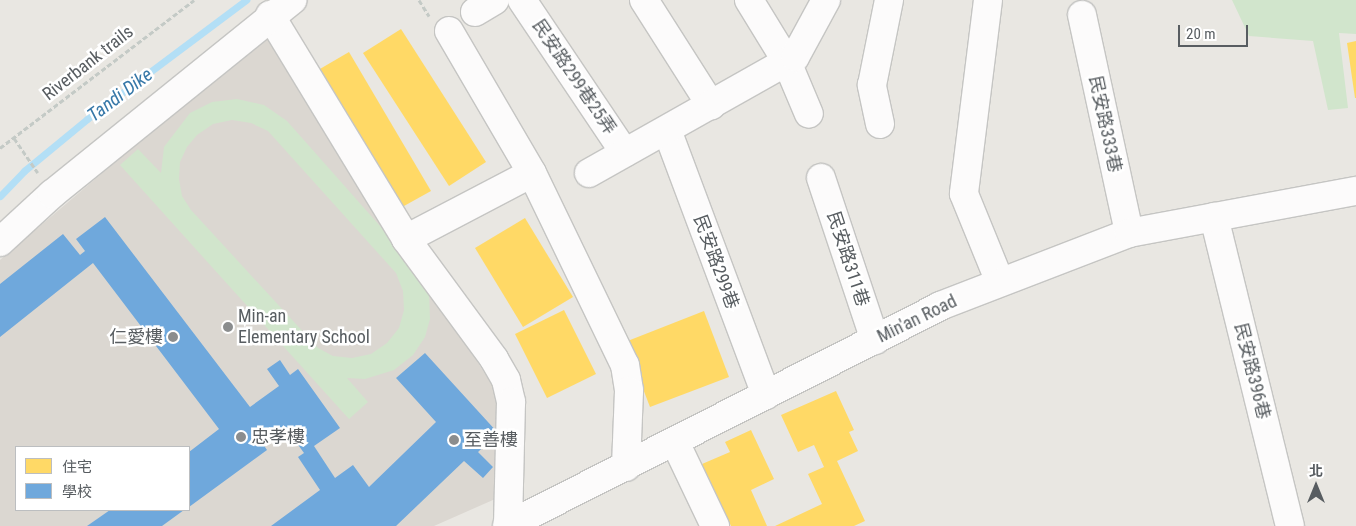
<!DOCTYPE html>
<meta charset="utf-8">
<style>
body{margin:0}
#map{position:relative;width:1356px;height:526px;overflow:hidden;background:#e9e7e2;font-family:"Roboto Condensed","Noto Sans TC",sans-serif}
div>[style]{position:absolute}
.education>*{inset:0;background:#dbd7d1}
.green>*{inset:0;background:#d1e5cc}
.homes>*{inset:0;background:#ffd966}
.schools>*{inset:0;background:#6fa8dc}
.stream>*{height:7px;margin:-3.5px;padding:0 3.5px;transform-origin:3.5px;border-radius:3.5px;background:#b3dff6}
.path>*{height:3px;margin-top:-1.5px;transform-origin:0;background:repeating-linear-gradient(90deg,#c4cac6 0 5px,transparent 0 7.5px)}
.roads{filter:drop-shadow(1px 0 #c5c5c3) drop-shadow(-1px 0 #c5c5c3) drop-shadow(0 1px #c5c5c3) drop-shadow(0 -1px #c5c5c3)}
.minor>*{height:28px;margin:-14px;padding:0 14px;transform-origin:14px;border-radius:14px;background:#fcfbfb}
.dots>*{width:14px;height:14px;translate:-50% -50%;box-sizing:border-box;border:2px solid #fff;border-radius:50%}
span{translate:-50% -50%;white-space:nowrap;text-align:center;line-height:1.15;-webkit-text-stroke:5px #fff;paint-order:stroke}
.street-label{font-size:18px;color:#585d61}
.poi-label{font-size:18px;color:#585d61}
.left{translate:0 -50%;text-align:left}
.right{translate:-100% -50%;text-align:right}
.water-label{font-size:19px;color:#3778a8;font-style:italic}
.legend{position:absolute;left:15px;top:446px;width:175px;height:65px;box-sizing:border-box;background:#fff;border:1px solid #bcbec0;margin:0;padding:6px 9px;list-style:none;font-size:15px;color:#585d61}
.legend li{display:flex;align-items:center;gap:10px;height:25px}
.legend b{width:25px;border:1px solid #bcbec0}
.north{position:absolute;left:1291px;top:461px;width:50px;height:50px;-webkit-text-stroke:4px #fff;paint-order:stroke;rotate:0deg;font-size:14px;font-weight:700;line-height:20px;text-align:center;color:#585d61}
.north::after{content:'';display:block;margin:auto;width:18px;height:22px;background:#585d61;clip-path:polygon(50% 0,100% 100%,50% 72%,0 100%)}
.scale{position:absolute;left:1178px;top:25px;width:70px;height:22px;box-sizing:border-box;border:2px solid #585d61;border-top:0;padding-left:6px;font-size:15px;line-height:18px;white-space:nowrap;color:#585d61;-webkit-text-stroke:4px #fff;paint-order:stroke}
</style>
<div id="map">
<div class="education">
<div style="clip-path:polygon(evenodd,267px 33px,498px 394px,502px 496px,434px 526px,0 526px,0 260px,267px 33px,16px 447px,189px 447px,189px 510px,16px 510px,16px 447px)"></div>
</div>
<div class="green">
<div style="clip-path:polygon(1232px 0,1356px 0,1356px 34px,1339px 33px,1348px 108px,1328px 110px,1313px 41px,1249px 36px)"></div>
<div style="clip-path:polygon(evenodd,237px 99px,264px 105px,287px 121px,419px 270px,429px 293px,430px 319px,425px 337px,413px 355px,394px 370px,365px 379px,347px 378px,368px 402px,349px 419px,120px 165px,138px 149px,161px 173px,164px 147px,190px 113px,212px 102px,237px 99px,232px 120px,251px 123px,268px 131px,396px 273px,403px 291px,404px 310px,399px 328px,387px 343px,371px 354px,352px 358px,333px 356px,318px 348px,191px 210px,182px 196px,179px 179px,180px 162px,187px 147px,197px 135px,213px 124px,232px 120px)"></div>
</div>
<div class="homes">
<div style="clip-path:polygon(401px 29px,486px 162px,449px 186px,363px 53px)"></div>
<div style="clip-path:polygon(1356px 41px,1356px 98px,1355px 98px,1347px 43px)"></div>
<div style="clip-path:polygon(349px 52px,431px 191px,395px 211px,313px 73px)"></div>
<div style="clip-path:polygon(525px 218px,573px 297px,523px 327px,475px 248px)"></div>
<div style="clip-path:polygon(564px 310px,596px 374px,547px 398px,515px 334px)"></div>
<div style="clip-path:polygon(704px 311px,729px 377px,650px 407px,625px 342px)"></div>
<div style="clip-path:polygon(836px 391px,854px 430px,849px 432px,858px 451px,837px 461px,865px 521px,854px 526px,775px 526px,822px 504px,808px 474px,824px 467px,814px 445px,798px 452px,781px 415px)"></div>
<div style="clip-path:polygon(751px 430px,774px 479px,751px 490px,767px 526px,731px 526px,702px 464px,730px 452px,725px 442px)"></div>
</div>
<div class="schools">
<div style="clip-path:polygon(105px 217px,250px 407px,279px 386px,267px 369px,280px 360px,290px 375px,298px 369px,340px 428px,314px 446px,335px 478px,353px 465px,369px 487px,436px 422px,396px 378px,425px 353px,498px 433px,478px 452px,493px 467px,483px 478px,464px 461px,396px 526px,271px 526px,320px 490px,298px 457px,304px 453px,286px 428px,263px 444px,267px 450px,189px 507px,189px 452px,219px 429px,93px 263px,0 337px,0 284px,63px 234px,80px 255px,85px 251px,76px 239px)"></div>
<div style="clip-path:polygon(110px 510px,184px 510px,162px 526px,87px 526px)"></div>
</div>
<div class="stream">
<div style="left:0;top:196px;width:35px;rotate:-46deg"></div>
<div style="left:24px;top:171px;width:82px;rotate:-39.5deg"></div>
<div style="left:87px;top:119px;width:199px;rotate:-36.8deg"></div>
</div>
<div class="path">
<div style="left:419px;top:0;width:19px;rotate:58deg"></div>
<div style="left:14px;top:138px;width:42px;rotate:55.6deg"></div>
<div style="left:0;top:148px;width:244px;rotate:-37.3deg"></div>
</div>
<div class="roads">
<div class="minor">
<div style="left:522px;top:0;width:184px;rotate:56.1deg"></div>
<div style="left:644px;top:0;width:125px;rotate:57.5deg"></div>
<div style="left:749px;top:0;width:73px;rotate:58.5deg"></div>
<div style="left:787px;top:62px;width:56px;rotate:67.1deg"></div>
<div style="left:988px;top:0;width:195px;rotate:97.1deg"></div>
<div style="left:964px;top:194px;width:95px;rotate:67.8deg"></div>
<div style="left:475px;top:12px;width:23px;rotate:-31deg"></div>
<div style="left:270px;top:15px;width:262px;rotate:58.7deg"></div>
<div style="left:406px;top:239px;width:149px;rotate:53.7deg"></div>
<div style="left:494px;top:359px;width:24px;rotate:60deg"></div>
<div style="left:506px;top:380px;width:23px;rotate:77deg"></div>
<div style="left:511px;top:402px;width:124px;rotate:91.4deg"></div>
<div style="left:1082px;top:15px;width:223px;rotate:77.8deg"></div>
<div style="left:449px;top:31px;width:164px;rotate:59.7deg"></div>
<div style="left:532px;top:173px;width:213px;rotate:64.2deg"></div>
<div style="left:625px;top:365px;width:26px;rotate:81deg"></div>
<div style="left:629px;top:391px;width:76px;rotate:92.3deg"></div>
<div style="left:880px;top:124px;width:40px;rotate:-102deg"></div>
<div style="left:872px;top:85px;width:87px;rotate:-78.7deg"></div>
<div style="left:667px;top:130px;width:283px;rotate:69.5deg"></div>
<div style="left:589px;top:173px;width:236px;rotate:-29.4deg"></div>
<div style="left:795px;top:57px;width:65px;rotate:-61.5deg"></div>
<div style="left:821px;top:178px;width:171px;rotate:71.6deg"></div>
<div style="left:1214px;top:217px;width:318px;rotate:76.2deg"></div>
<div style="left:406px;top:239px;width:142px;rotate:-27.6deg"></div>
<div style="left:0;top:242px;width:71px;rotate:-42.7deg"></div>
<div style="left:52px;top:194px;width:309px;rotate:-38.9deg"></div>
<div style="left:675px;top:442px;width:93px;rotate:64.5deg"></div>
<div style="left:507px;top:526px;width:486px;rotate:-26.9deg"></div>
<div style="left:940px;top:306px;width:203px;rotate:-21.1deg"></div>
<div style="left:1129px;top:233px;width:231px;rotate:-10.5deg"></div>
</div>
</div>
<div class="dots">
<div style="left:228px;top:327px;background:#8b8d8e"></div>
<div style="left:173px;top:337px;background:#8b8d8e"></div>
<div style="left:241px;top:437px;background:#8b8d8e"></div>
<div style="left:454px;top:440px;background:#8b8d8e"></div>
</div>
<div class="street-label">
<span style="left:88px;top:63px;rotate:-38deg">Riverbank trails</span>
<span style="left:574px;top:77px;rotate:56deg">民安路299巷25弄</span>
<span style="left:1105px;top:124px;rotate:78deg">民安路333巷</span>
<span style="left:848px;top:259px;rotate:72deg">民安路311巷</span>
<span style="left:716px;top:262px;rotate:70deg">民安路299巷</span>
<span style="left:917px;top:319px;rotate:-26deg">Min'an Road</span>
<span style="left:1252px;top:371px;rotate:76deg">民安路396巷</span>
</div>
<div class="poi-label">
<span class="left" style="left:238px;top:327px">Min-an<br>Elementary School</span>
<span class="right" style="left:163px;top:337px">仁愛樓</span>
<span class="left" style="left:251px;top:437px">忠孝樓</span>
<span class="left" style="left:464px;top:440px">至善樓</span>
</div>
<div class="water-label">
<span style="left:120px;top:95px;rotate:-37deg">Tandi Dike</span>
</div>
<ul class="legend">
<li><b style="height:14px;background:#ffd966"></b>住宅</li>
<li><b style="height:14px;background:#6fa8dc"></b>學校</li>
</ul>
<div class="north">北</div>
<div class="scale">20 m</div>
</div>
